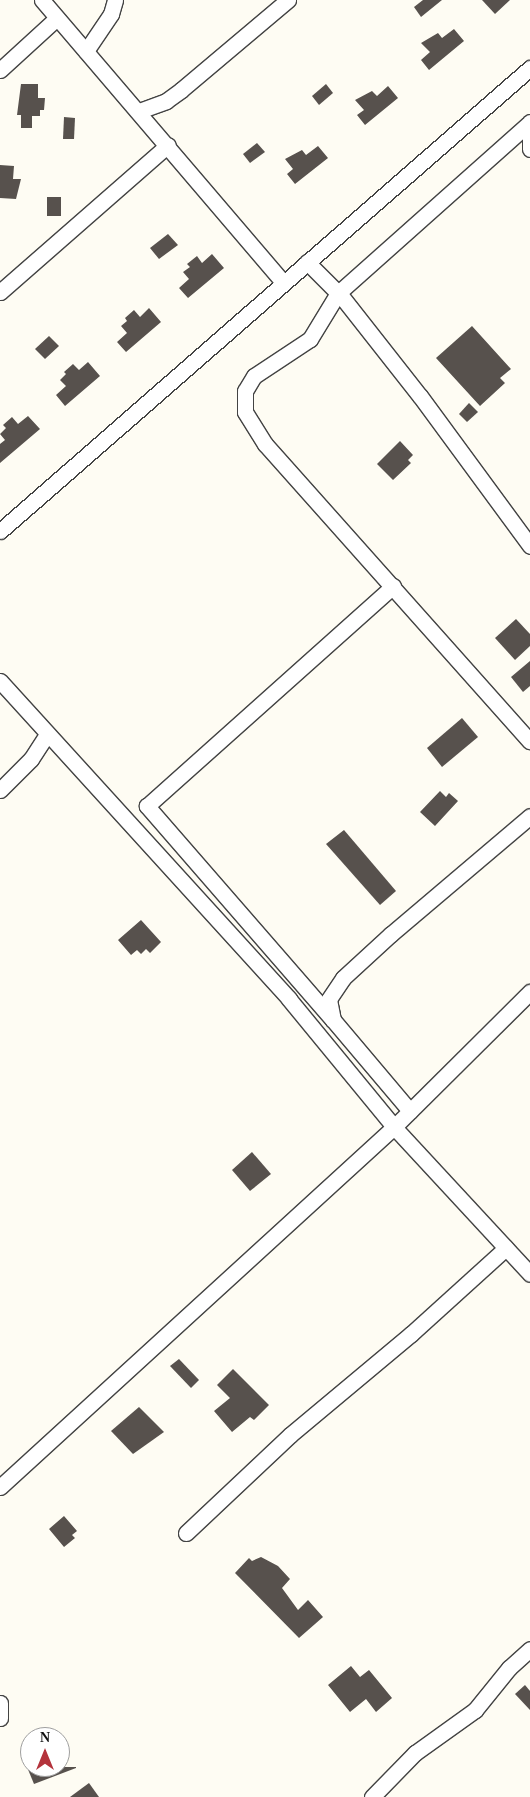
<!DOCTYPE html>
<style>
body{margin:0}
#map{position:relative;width:530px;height:1797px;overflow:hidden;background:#fefcf3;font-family:"Times New Roman",serif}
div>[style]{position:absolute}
.building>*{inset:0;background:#57514d}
.roads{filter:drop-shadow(1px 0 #434343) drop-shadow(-1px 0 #434343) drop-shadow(0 1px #434343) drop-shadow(0 -1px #434343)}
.minor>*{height:15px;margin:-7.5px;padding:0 7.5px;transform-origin:7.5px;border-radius:7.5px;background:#fff}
span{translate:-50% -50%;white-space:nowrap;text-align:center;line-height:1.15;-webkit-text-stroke:5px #fff;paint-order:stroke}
.north{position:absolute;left:20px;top:1727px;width:50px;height:50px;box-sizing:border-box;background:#fff;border:1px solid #9f9f9f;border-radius:50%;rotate:0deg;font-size:14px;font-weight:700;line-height:20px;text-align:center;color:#101010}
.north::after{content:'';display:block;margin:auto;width:18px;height:22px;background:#b4333c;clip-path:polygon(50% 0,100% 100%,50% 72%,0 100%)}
</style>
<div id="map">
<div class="building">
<div style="clip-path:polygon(423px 0,442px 0,421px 17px,414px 7px)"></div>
<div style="clip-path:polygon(482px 0,510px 0,495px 14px)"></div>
<div style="clip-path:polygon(454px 29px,464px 41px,429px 70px,421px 60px,430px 52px,421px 43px,438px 33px,442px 38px)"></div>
<div style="clip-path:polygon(21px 84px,38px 84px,38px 98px,45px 98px,44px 110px,40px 110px,40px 116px,32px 116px,32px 128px,21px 128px,21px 115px,17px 115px)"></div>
<div style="clip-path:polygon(326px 84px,333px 93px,319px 105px,312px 96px)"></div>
<div style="clip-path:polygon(388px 86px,398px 98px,365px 125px,357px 115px,364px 110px,355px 100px,372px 91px,377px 96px)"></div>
<div style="clip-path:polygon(64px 117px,75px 118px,74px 139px,63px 139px)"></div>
<div style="clip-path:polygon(257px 143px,265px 152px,250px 163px,243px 154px)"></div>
<div style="clip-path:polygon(318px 146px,328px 158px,295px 184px,287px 174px,293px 169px,285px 159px,302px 150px,306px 155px)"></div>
<div style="clip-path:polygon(0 165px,14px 166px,13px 179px,21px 179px,16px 199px,0 198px)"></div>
<div style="clip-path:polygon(47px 197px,61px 197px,61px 216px,47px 216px)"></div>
<div style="clip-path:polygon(168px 234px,178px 245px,159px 259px,150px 248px)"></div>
<div style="clip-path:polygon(212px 254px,224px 268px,188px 298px,179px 288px,189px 279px,183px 272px,190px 267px,187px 264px,197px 256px,202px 263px)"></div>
<div style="clip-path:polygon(149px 308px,161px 322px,126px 352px,117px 342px,127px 333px,121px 326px,127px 321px,125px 318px,134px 310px,140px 317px)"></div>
<div style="clip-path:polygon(472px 326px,511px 369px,500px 378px,505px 383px,480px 406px,436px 358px)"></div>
<div style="clip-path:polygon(49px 336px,59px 346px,45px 359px,35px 349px)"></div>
<div style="clip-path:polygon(88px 362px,100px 376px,65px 406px,56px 395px,66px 386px,60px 380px,66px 374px,64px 372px,73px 364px,79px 370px)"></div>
<div style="clip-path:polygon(469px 403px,478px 412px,467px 422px,459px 414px)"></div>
<div style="clip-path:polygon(28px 416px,40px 429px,0 463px,0 444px,5px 440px,0 434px,6px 428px,3px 425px,12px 417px,18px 424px)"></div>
<div style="clip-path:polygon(400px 441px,413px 455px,408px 460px,411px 463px,393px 480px,377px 464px)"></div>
<div style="clip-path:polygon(516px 619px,530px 634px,530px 646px,515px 660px,495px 638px)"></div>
<div style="clip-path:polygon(530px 661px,530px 686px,523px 692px,511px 677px)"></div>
<div style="clip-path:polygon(462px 718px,478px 737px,442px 767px,427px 748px)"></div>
<div style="clip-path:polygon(440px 791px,446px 797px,449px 793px,458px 801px,435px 826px,420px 812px)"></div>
<div style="clip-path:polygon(344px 830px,396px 891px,380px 905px,326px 844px)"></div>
<div style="clip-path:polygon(141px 920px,161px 942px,150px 953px,146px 949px,141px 954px,137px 950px,131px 955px,118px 940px)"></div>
<div style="clip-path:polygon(252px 1152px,271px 1174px,250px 1191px,232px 1170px)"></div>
<div style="clip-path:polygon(179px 1359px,199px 1380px,191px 1388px,170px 1366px)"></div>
<div style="clip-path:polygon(233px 1369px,269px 1405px,254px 1420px,250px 1417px,232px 1432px,214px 1411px,230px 1398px,217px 1385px)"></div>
<div style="clip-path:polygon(139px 1407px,164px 1432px,133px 1454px,111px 1431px)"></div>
<div style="clip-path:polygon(64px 1516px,77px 1531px,72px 1535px,75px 1538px,64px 1547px,49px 1529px)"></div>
<div style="clip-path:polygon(261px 1557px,278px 1566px,290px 1579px,282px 1588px,298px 1610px,308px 1600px,323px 1617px,299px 1638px,235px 1573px,249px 1558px,252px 1561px)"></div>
<div style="clip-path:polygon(351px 1666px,360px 1677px,369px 1670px,392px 1698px,376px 1712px,366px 1699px,350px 1712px,328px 1685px)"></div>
<div style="clip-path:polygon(525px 1685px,530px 1691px,530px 1710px,515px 1694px)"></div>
<div style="clip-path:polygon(27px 1767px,76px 1767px,76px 1768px,34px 1784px)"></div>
<div style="clip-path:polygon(89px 1783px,99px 1797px,70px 1797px)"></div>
</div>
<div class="roads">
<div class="minor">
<div style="left:42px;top:0;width:372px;rotate:49.5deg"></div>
<div style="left:86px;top:51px;width:45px;rotate:-56deg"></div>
<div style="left:111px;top:14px;width:15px;rotate:-74deg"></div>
<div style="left:0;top:70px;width:77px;rotate:-42.4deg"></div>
<div style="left:139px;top:111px;width:29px;rotate:-20deg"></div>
<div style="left:166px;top:101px;width:19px;rotate:-36deg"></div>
<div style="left:181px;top:90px;width:140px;rotate:-40.1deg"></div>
<div style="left:530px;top:122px;width:27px;rotate:90deg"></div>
<div style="left:528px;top:124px;width:254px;rotate:138.3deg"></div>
<div style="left:338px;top:293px;width:54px;rotate:121.3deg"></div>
<div style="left:310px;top:339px;width:67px;rotate:146.5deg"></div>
<div style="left:254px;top:376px;width:17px;rotate:121deg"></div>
<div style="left:245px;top:391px;width:21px;rotate:90deg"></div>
<div style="left:245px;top:412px;width:38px;rotate:58deg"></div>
<div style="left:265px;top:444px;width:398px;rotate:48.3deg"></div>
<div style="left:307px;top:262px;width:49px;rotate:45deg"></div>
<div style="left:342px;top:297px;width:126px;rotate:51.8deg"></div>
<div style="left:420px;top:396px;width:186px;rotate:53.7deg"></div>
<div style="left:0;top:292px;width:223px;rotate:-41.2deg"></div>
<div style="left:0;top:531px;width:704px;rotate:-41.14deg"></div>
<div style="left:0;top:681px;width:430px;rotate:47.7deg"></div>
<div style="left:289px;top:999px;width:166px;rotate:50.6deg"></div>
<div style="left:394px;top:1127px;width:200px;rotate:47.2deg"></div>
<div style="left:0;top:790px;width:44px;rotate:-45deg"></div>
<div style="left:31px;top:759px;width:30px;rotate:-57deg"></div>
<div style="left:333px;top:1020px;width:284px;rotate:-131deg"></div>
<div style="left:147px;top:806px;width:330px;rotate:-41.8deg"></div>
<div style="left:410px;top:1111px;width:119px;rotate:-130.2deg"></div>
<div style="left:333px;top:1020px;width:21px;rotate:-101deg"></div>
<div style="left:329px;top:999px;width:25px;rotate:-56deg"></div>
<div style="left:343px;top:978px;width:65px;rotate:-42.5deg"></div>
<div style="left:391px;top:934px;width:182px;rotate:-40.3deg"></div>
<div style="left:0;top:1487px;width:534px;rotate:-42.42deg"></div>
<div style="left:394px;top:1127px;width:192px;rotate:-44.8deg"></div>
<div style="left:186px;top:1533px;width:143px;rotate:-43.3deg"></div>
<div style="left:290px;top:1435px;width:158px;rotate:-39.9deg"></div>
<div style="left:411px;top:1334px;width:128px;rotate:-42.2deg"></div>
<div style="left:0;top:1703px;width:15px;rotate:90deg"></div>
<div style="left:372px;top:1797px;width:62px;rotate:-45.7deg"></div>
<div style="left:415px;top:1753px;width:74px;rotate:-35.6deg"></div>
<div style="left:475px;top:1710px;width:54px;rotate:-51deg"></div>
<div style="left:509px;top:1668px;width:28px;rotate:-42deg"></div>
</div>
</div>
<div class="north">N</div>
</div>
